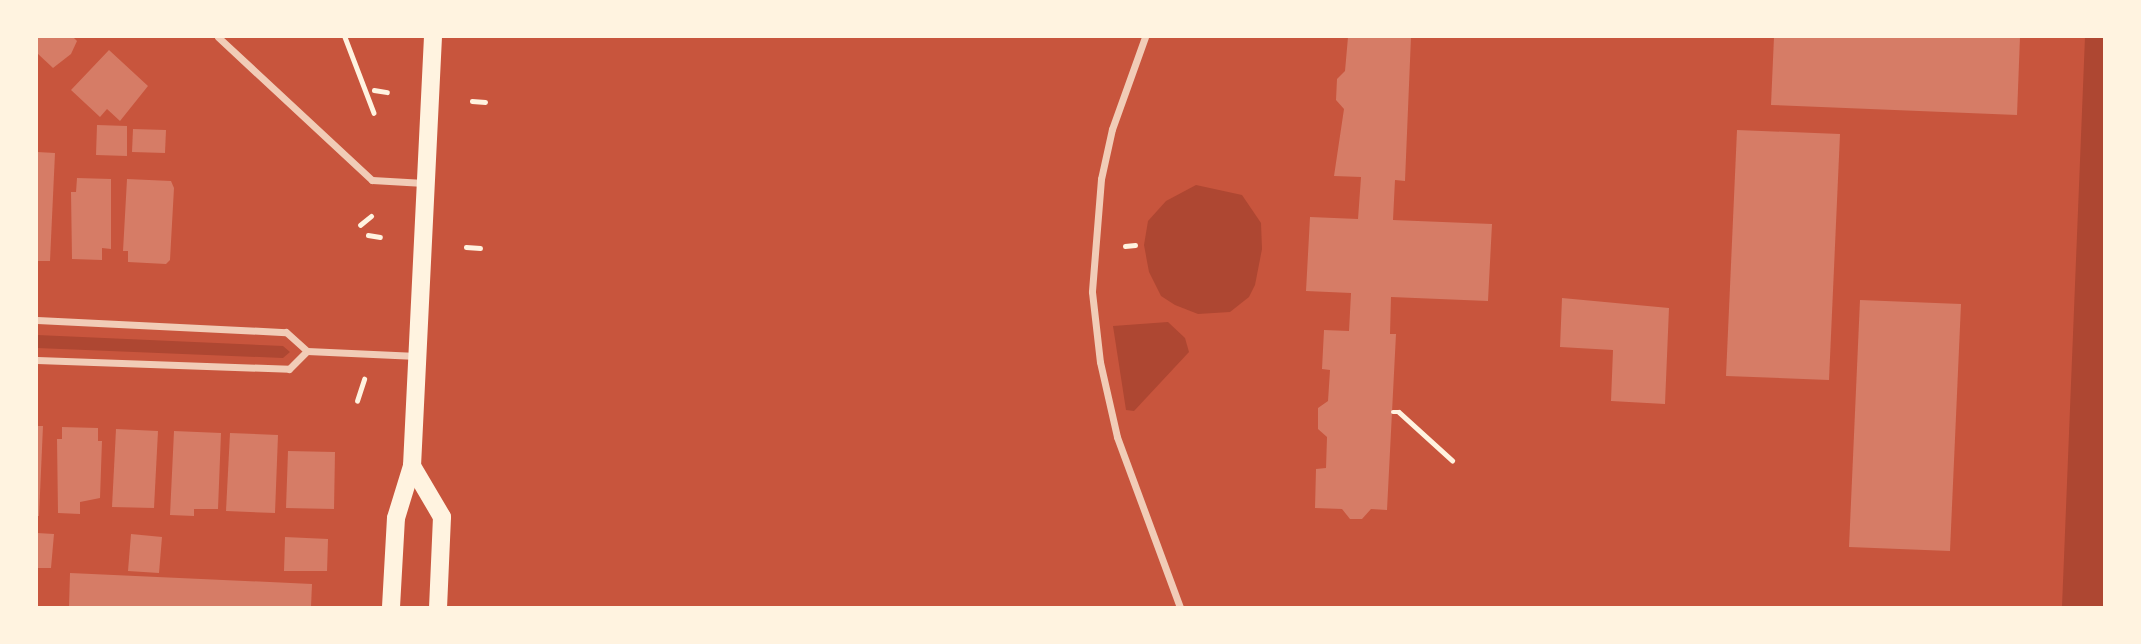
<!DOCTYPE html>
<style>
body{margin:0}
#map{position:relative;width:2141px;height:644px;overflow:hidden;background:#c8553d;font-family:Karla,sans-serif}
div>[style]{position:absolute}
.green>*{inset:0;background:#ae4732}
.building>*{inset:0;background:#d67c66}
.path>*{height:4.5px;margin:-2.25px;padding:0 2.25px;transform-origin:2.25px;border-radius:2.25px;background:#fff3e0}
.minor>*{height:7px;margin:-3.5px;padding:0 3.5px;transform-origin:3.5px;border-radius:3.5px;background:#f1ccb7}
.primary>*{height:18px;margin:-9px;padding:0 9px;transform-origin:9px;border-radius:9px;background:#fff3e0}
span{translate:-50% -50%;white-space:nowrap;text-align:center;line-height:1.15;-webkit-text-stroke:5px #fff3e0;paint-order:stroke}
.frame{position:absolute;inset:0;border:38px solid #fff3e0;pointer-events:none}
</style>
<div id="map">
<div class="green">
<div style="clip-path:polygon(2085px 37px,2104px 37px,2104px 607px,2062px 607px)"></div>
<div style="clip-path:polygon(1196px 185px,1242px 195px,1261px 223px,1262px 249px,1255px 285px,1249px 297px,1230px 312px,1198px 314px,1175px 305px,1161px 296px,1149px 272px,1144px 245px,1148px 221px,1166px 201px)"></div>
<div style="clip-path:polygon(1168px 322px,1185px 338px,1189px 352px,1134px 411px,1126px 410px,1113px 326px)"></div>
<div style="clip-path:polygon(37px 335px,283px 346px,290px 352px,283px 358px,37px 348px)"></div>
</div>
<div class="building">
<div style="clip-path:polygon(37px 37px,73px 37px,77px 41px,71px 54px,53px 68px,37px 53px)"></div>
<div style="clip-path:polygon(1348px 37px,1411px 37px,1405px 181px,1395px 180px,1393px 220px,1492px 224px,1488px 301px,1391px 297px,1390px 334px,1396px 334px,1387px 510px,1371px 509px,1362px 519px,1350px 519px,1342px 509px,1315px 508px,1316px 469px,1326px 468px,1327px 437px,1318px 429px,1318px 408px,1328px 401px,1330px 370px,1322px 369px,1324px 330px,1349px 331px,1351px 293px,1306px 291px,1310px 217px,1358px 219px,1361px 177px,1334px 176px,1344px 109px,1336px 100px,1337px 79px,1345px 71px)"></div>
<div style="clip-path:polygon(1774px 37px,2020px 37px,2017px 115px,1771px 105px)"></div>
<div style="clip-path:polygon(109px 50px,148px 86px,120px 121px,107px 109px,100px 117px,71px 90px)"></div>
<div style="clip-path:polygon(97px 125px,127px 126px,127px 156px,96px 155px)"></div>
<div style="clip-path:polygon(133px 129px,166px 130px,165px 153px,132px 152px)"></div>
<div style="clip-path:polygon(1737px 130px,1840px 134px,1829px 380px,1726px 376px)"></div>
<div style="clip-path:polygon(37px 152px,55px 153px,50px 261px,37px 261px)"></div>
<div style="clip-path:polygon(77px 178px,111px 179px,111px 249px,102px 248px,102px 260px,72px 259px,71px 192px,76px 192px)"></div>
<div style="clip-path:polygon(127px 179px,171px 181px,174px 188px,170px 260px,166px 264px,128px 262px,128px 251px,123px 251px)"></div>
<div style="clip-path:polygon(1562px 298px,1669px 308px,1665px 404px,1611px 401px,1613px 350px,1560px 347px)"></div>
<div style="clip-path:polygon(1860px 300px,1961px 304px,1950px 551px,1849px 547px)"></div>
<div style="clip-path:polygon(37px 426px,43px 426px,39px 516px,37px 516px)"></div>
<div style="clip-path:polygon(62px 427px,98px 428px,98px 441px,102px 441px,100px 498px,80px 502px,80px 514px,58px 513px,57px 439px,62px 439px)"></div>
<div style="clip-path:polygon(116px 429px,158px 431px,154px 508px,112px 507px)"></div>
<div style="clip-path:polygon(174px 431px,221px 433px,218px 509px,194px 509px,194px 516px,170px 515px)"></div>
<div style="clip-path:polygon(230px 433px,278px 435px,275px 513px,226px 511px)"></div>
<div style="clip-path:polygon(288px 451px,335px 452px,334px 509px,286px 508px)"></div>
<div style="clip-path:polygon(37px 533px,54px 534px,51px 568px,37px 568px)"></div>
<div style="clip-path:polygon(131px 534px,162px 537px,159px 573px,128px 571px)"></div>
<div style="clip-path:polygon(285px 537px,328px 539px,327px 571px,284px 571px)"></div>
<div style="clip-path:polygon(70px 573px,312px 584px,311px 607px,69px 607px)"></div>
</div>
<div class="path">
<div style="left:345px;top:37px;width:81px;rotate:69.1deg"></div>
<div style="left:374px;top:90px;width:13px;rotate:9deg"></div>
<div style="left:472px;top:101px;width:13px;rotate:4deg"></div>
<div style="left:360px;top:225px;width:14px;rotate:-39deg"></div>
<div style="left:368px;top:235px;width:12px;rotate:9deg"></div>
<div style="left:1125px;top:246px;width:10px;rotate:-6deg"></div>
<div style="left:466px;top:247px;width:14px;rotate:4deg"></div>
<div style="left:357px;top:401px;width:23px;rotate:-72deg"></div>
<div style="left:1393px;top:412px;width:6px"></div>
<div style="left:1399px;top:412px;width:72px;rotate:42.2deg"></div>
</div>
<div class="minor">
<div style="left:218px;top:37px;width:210px;rotate:42.9deg"></div>
<div style="left:372px;top:180px;width:52px;rotate:3.3deg"></div>
<div style="left:1145px;top:37px;width:98px;rotate:109.7deg"></div>
<div style="left:1112px;top:129px;width:51px;rotate:102.4deg"></div>
<div style="left:1101px;top:179px;width:113px;rotate:94.6deg"></div>
<div style="left:1092px;top:292px;width:70px;rotate:83.5deg"></div>
<div style="left:1100px;top:362px;width:77px;rotate:77.2deg"></div>
<div style="left:1117px;top:437px;width:181px;rotate:69.7deg"></div>
<div style="left:37px;top:320px;width:249px;rotate:2.8deg"></div>
<div style="left:286px;top:332px;width:28px;rotate:42deg"></div>
<div style="left:307px;top:351px;width:110px;rotate:2.6deg"></div>
<div style="left:37px;top:360px;width:252px;rotate:2deg"></div>
<div style="left:289px;top:369px;width:25px;rotate:-45deg"></div>
</div>
<div class="primary">
<div style="left:412px;top:466px;width:59px;rotate:59.5deg"></div>
<div style="left:442px;top:517px;width:90px;rotate:92.5deg"></div>
<div style="left:391px;top:607px;width:89px;rotate:-86.8deg"></div>
<div style="left:396px;top:518px;width:54px;rotate:-72.9deg"></div>
<div style="left:412px;top:466px;width:430px;rotate:-87.2deg"></div>
</div>
<div class="frame"></div>
</div>
